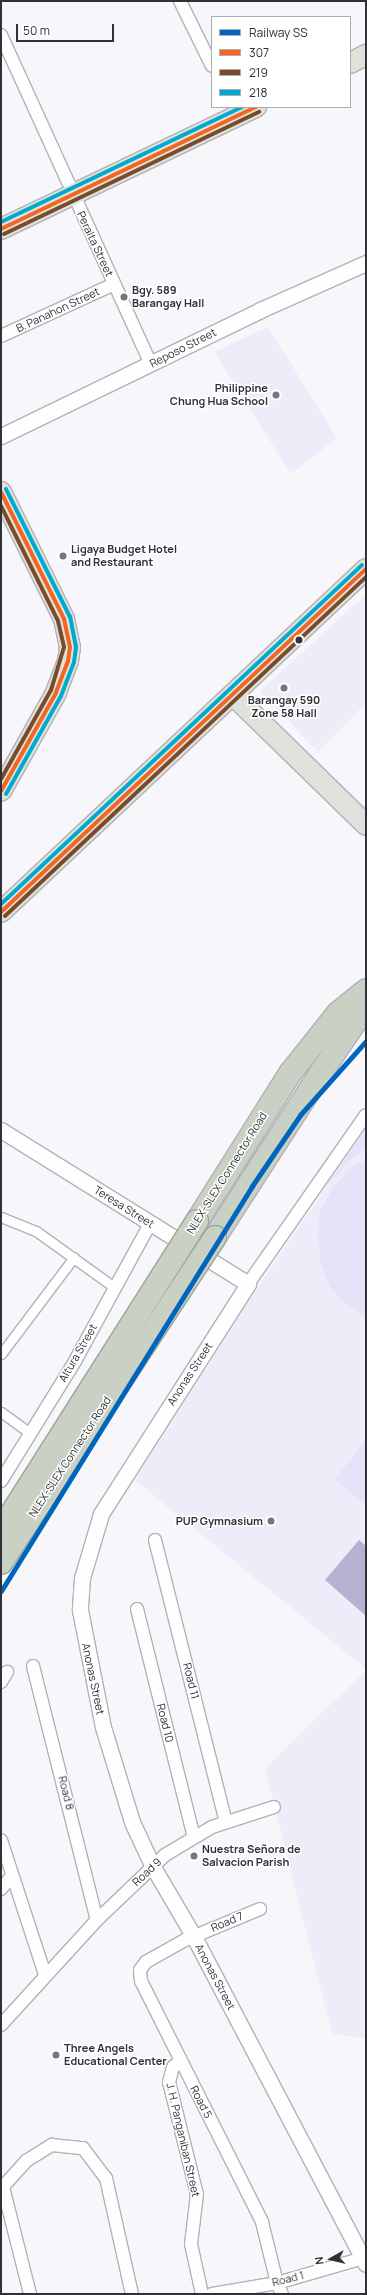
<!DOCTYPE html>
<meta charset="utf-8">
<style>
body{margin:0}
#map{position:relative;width:367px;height:2295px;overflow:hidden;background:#f7f6fb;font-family:Manrope,sans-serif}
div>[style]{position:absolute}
.built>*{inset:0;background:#efecf9}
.green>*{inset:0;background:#e6e2f7}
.water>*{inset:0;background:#b9b1d1}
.roads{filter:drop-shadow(1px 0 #b3b1b7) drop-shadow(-1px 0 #b3b1b7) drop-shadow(0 1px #b3b1b7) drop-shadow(0 -1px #b3b1b7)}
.pedestrian>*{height:9px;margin:-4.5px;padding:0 4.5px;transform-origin:4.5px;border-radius:4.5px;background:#fefefe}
.minor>*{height:12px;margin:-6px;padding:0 6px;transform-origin:6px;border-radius:6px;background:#fefefe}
.tertiary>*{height:15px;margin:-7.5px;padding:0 7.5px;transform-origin:7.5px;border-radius:7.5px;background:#fefefe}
.primary>*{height:20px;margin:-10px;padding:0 10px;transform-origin:10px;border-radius:10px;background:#dee2db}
.motorway>*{height:22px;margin:-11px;padding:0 11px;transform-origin:11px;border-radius:11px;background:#c8d1c3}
.bridges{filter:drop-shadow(1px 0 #9ca598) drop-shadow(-1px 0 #9ca598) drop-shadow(0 1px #9ca598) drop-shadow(0 -1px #9ca598)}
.motorway-bridge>*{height:22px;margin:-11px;padding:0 11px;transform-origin:11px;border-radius:11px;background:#c8d1c3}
.bus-1>*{height:4px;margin:-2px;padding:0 2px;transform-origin:2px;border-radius:2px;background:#f26522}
.bus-2>*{height:4px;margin:-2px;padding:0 2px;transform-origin:2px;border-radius:2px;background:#7a4b2a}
.bus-3>*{height:4px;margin:-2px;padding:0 2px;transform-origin:2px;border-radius:2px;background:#00a9ce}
.rail-1>*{height:5px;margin:-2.5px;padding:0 2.5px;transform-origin:2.5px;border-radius:2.5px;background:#0065bd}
.dots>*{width:11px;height:11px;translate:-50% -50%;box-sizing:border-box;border:2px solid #fff;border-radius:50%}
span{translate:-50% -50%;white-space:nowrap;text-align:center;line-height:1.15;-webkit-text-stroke:3px #fff;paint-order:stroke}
.street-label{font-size:11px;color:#312f37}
.poi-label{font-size:11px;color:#312f37;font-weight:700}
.left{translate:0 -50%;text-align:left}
.right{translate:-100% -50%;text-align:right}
.frame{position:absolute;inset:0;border:2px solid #312f37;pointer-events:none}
.legend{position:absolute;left:211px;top:16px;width:140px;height:92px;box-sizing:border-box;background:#fff;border:1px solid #adacaf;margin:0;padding:5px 7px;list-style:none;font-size:12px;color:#312f37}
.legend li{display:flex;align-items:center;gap:8px;height:20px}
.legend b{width:20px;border:1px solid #adacaf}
.north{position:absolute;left:311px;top:2239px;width:40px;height:40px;-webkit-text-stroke:3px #fff;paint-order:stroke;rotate:262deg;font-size:11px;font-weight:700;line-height:16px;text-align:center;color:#312f37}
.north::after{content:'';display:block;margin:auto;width:14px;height:18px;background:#312f37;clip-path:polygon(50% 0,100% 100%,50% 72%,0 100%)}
.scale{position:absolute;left:16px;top:24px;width:98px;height:18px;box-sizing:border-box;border:2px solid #312f37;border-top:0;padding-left:5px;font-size:12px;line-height:14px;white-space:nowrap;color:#312f37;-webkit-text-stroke:3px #fff;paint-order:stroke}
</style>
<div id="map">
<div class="built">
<div style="clip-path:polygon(268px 327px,337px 438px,291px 474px,214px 352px)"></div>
<div style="clip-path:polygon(366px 594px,366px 703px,318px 752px,260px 691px)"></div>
<div style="clip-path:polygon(366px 1129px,366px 1669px,135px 1480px,264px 1278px)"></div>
<div style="clip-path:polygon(366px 1670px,366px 2038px,332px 2034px,265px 1768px)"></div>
</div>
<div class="green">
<div style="clip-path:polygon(366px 1129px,366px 1148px,348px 1162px,325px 1188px)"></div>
<div style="clip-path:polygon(366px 1160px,366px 1318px,342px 1301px,330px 1287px,321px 1265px,318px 1240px,319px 1213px,334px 1186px,353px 1166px)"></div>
<div style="clip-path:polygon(366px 1440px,366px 1499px,363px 1503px,335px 1479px)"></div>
</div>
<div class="water">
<div style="clip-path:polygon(359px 1540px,366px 1546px,366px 1616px,325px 1580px)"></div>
</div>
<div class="roads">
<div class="pedestrian">
<div style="left:1px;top:1217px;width:38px;rotate:22deg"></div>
<div style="left:36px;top:1231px;width:96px;rotate:35.7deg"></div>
<div style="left:1px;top:1354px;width:121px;rotate:-53deg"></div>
<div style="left:1px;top:1412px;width:34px;rotate:36deg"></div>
</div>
<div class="minor">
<div style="left:180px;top:1px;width:72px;rotate:63.8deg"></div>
<div style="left:1px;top:35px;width:362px;rotate:65.5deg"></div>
<div style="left:1px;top:336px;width:124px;rotate:-24.7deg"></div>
<div style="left:248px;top:1284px;width:206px;rotate:-55.1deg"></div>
<div style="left:1px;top:1481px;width:141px;rotate:-58.3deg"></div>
<div style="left:75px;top:1361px;width:156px;rotate:-61.3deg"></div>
<div style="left:155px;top:1540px;width:291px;rotate:75.9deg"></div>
<div style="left:137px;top:1609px;width:235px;rotate:76deg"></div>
<div style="left:33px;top:1666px;width:262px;rotate:75.9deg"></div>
<div style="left:1px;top:1682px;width:12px;rotate:-59deg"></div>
<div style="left:1px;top:1840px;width:142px;rotate:71.9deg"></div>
<div style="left:1px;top:1889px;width:17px;rotate:-50deg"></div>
<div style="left:260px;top:1909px;width:81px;rotate:157.5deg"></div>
<div style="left:185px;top:1940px;width:45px;rotate:150.6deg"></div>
<div style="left:146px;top:1962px;width:10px;rotate:127deg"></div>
<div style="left:140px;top:1970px;width:11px;rotate:85deg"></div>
<div style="left:141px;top:1981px;width:270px;rotate:63.3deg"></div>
<div style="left:262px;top:2222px;width:63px;rotate:76.2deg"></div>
<div style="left:277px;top:2283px;width:12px;rotate:66deg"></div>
<div style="left:1px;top:2025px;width:142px;rotate:-47.6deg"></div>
<div style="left:97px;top:1920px;width:94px;rotate:-43.7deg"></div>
<div style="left:165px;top:1855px;width:55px;rotate:-30.8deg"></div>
<div style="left:212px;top:1827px;width:65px;rotate:-17.9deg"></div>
<div style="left:180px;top:2061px;width:9px;rotate:139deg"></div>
<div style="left:173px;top:2067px;width:16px;rotate:105deg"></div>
<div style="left:169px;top:2082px;width:115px;rotate:76deg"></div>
<div style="left:197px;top:2194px;width:50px;rotate:96.8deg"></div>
<div style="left:191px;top:2244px;width:51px;rotate:77.6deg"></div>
<div style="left:3px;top:2187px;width:110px;rotate:75.8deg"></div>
<div style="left:1px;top:2189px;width:38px;rotate:-48deg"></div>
<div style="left:26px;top:2161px;width:31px;rotate:-32deg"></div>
<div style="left:52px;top:2145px;width:31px;rotate:6deg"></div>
<div style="left:83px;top:2148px;width:38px;rotate:53deg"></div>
<div style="left:106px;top:2178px;width:119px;rotate:77.4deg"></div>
<div style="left:212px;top:2294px;width:66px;rotate:-9.6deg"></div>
<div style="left:277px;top:2283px;width:90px;rotate:-16.2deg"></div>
</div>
<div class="tertiary">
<div style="left:1px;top:436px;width:288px;rotate:-25.9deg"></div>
<div style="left:260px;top:310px;width:116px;rotate:-23.9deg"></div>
<div style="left:1px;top:1130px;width:291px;rotate:31.9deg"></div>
<div style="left:248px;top:1284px;width:273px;rotate:122.6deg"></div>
<div style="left:101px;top:1514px;width:67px;rotate:106.5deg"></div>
<div style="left:82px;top:1578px;width:32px;rotate:94deg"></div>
<div style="left:80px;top:1610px;width:119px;rotate:78.9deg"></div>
<div style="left:103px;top:1727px;width:99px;rotate:73deg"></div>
<div style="left:132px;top:1822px;width:50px;rotate:65deg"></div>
<div style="left:153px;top:1867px;width:81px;rotate:59.6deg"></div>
<div style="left:194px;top:1937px;width:369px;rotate:62.3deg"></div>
</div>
<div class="primary">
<div style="left:350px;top:63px;width:18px;rotate:-27deg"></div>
<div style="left:1px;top:229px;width:283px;rotate:-25.6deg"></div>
<div style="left:1px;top:492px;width:142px;rotate:63.6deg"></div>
<div style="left:64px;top:619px;width:29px;rotate:78deg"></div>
<div style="left:70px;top:647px;width:14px;rotate:98deg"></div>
<div style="left:68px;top:661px;width:34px;rotate:111deg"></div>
<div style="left:56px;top:693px;width:112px;rotate:119.3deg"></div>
<div style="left:233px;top:695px;width:186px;rotate:44.3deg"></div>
<div style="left:1px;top:912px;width:501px;rotate:-43.22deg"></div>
</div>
<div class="motorway">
<div style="left:197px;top:1221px;width:176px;rotate:-57.8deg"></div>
<div style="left:291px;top:1072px;width:75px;rotate:-51.5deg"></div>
<div style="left:338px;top:1013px;width:36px;rotate:-39deg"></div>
<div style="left:215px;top:1237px;width:194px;rotate:-57.2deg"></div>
<div style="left:320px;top:1074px;width:64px;rotate:-55.8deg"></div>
<div style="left:356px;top:1021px;width:13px;rotate:-42deg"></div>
</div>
</div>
<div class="bridges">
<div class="motorway-bridge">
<div style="left:1px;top:1530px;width:366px;rotate:-57.6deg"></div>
<div style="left:1px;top:1563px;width:390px;rotate:-56.7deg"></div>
</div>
</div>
<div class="bus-1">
<div style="left:1px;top:229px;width:283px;rotate:-25.6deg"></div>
<div style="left:1px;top:492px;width:142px;rotate:63.6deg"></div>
<div style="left:64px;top:619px;width:29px;rotate:78deg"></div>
<div style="left:70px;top:647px;width:14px;rotate:98deg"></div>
<div style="left:68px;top:661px;width:34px;rotate:111deg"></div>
<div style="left:56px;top:693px;width:112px;rotate:119.3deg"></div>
<div style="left:1px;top:912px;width:501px;rotate:-43.22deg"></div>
</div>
<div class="bus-2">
<div style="left:4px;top:234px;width:283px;rotate:-25.6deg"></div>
<div style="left:1px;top:506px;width:128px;rotate:63.6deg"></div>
<div style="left:58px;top:621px;width:27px;rotate:77deg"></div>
<div style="left:64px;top:647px;width:45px;rotate:106.8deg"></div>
<div style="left:51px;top:690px;width:102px;rotate:119.3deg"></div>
<div style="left:5px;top:916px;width:495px;rotate:-43.2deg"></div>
</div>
<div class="bus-3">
<div style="left:1px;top:222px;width:267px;rotate:-25.5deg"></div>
<div style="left:6px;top:794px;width:112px;rotate:-60.7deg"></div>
<div style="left:61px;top:696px;width:36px;rotate:-69deg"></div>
<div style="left:74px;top:662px;width:15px;rotate:-82deg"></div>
<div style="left:76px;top:647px;width:31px;rotate:-101deg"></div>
<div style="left:70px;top:617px;width:143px;rotate:-116.6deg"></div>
<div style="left:1px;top:904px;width:495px;rotate:-43.2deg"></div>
</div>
<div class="rail-1">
<div style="left:1px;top:1591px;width:476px;rotate:-58.2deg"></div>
<div style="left:252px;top:1186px;width:86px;rotate:-55.9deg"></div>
<div style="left:300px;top:1115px;width:99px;rotate:-48.3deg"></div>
</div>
<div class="dots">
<div style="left:124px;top:297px;background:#76757c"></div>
<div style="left:276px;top:395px;background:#76757c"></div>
<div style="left:63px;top:556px;background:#76757c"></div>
<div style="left:299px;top:640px;background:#312f37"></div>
<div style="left:284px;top:688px;background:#76757c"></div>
<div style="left:271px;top:1521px;background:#76757c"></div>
<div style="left:194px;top:1856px;background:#76757c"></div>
<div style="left:56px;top:2055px;background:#76757c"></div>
</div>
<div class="street-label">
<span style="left:95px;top:244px;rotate:65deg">Peralta Street</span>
<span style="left:58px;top:310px;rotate:-25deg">B. Panahon Street</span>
<span style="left:183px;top:348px;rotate:-27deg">Reposo Street</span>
<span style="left:227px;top:1173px;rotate:-58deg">NLEX-SLEX Connector Road</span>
<span style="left:124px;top:1207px;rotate:32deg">Teresa Street</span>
<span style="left:78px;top:1353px;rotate:-60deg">Altura Street</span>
<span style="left:190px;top:1374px;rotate:-57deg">Anonas Street</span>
<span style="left:70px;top:1457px;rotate:-57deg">NLEX-SLEX Connector Road</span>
<span style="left:93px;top:1679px;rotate:78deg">Anonas Street</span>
<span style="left:191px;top:1681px;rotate:76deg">Road 11</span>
<span style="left:165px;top:1723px;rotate:76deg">Road 10</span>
<span style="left:66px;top:1793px;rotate:76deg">Road 8</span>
<span style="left:147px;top:1872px;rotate:-43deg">Road 9</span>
<span style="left:227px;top:1922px;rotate:-23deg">Road 7</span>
<span style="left:215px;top:1977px;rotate:62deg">Anonas Street</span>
<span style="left:201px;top:2102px;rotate:63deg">Road 5</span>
<span style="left:183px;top:2140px;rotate:77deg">J. H. Panganiban Street</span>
<span style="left:288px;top:2279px;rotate:-14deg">Road 1</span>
</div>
<div class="poi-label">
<span class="left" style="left:132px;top:297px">Bgy. 589<br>Barangay Hall</span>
<span class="right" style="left:268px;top:395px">Philippine<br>Chung Hua School</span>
<span class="left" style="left:71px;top:556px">Ligaya Budget Hotel<br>and Restaurant</span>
<span style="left:284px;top:707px">Barangay 590<br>Zone 58 Hall</span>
<span class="right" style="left:263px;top:1521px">PUP Gymnasium</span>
<span class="left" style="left:202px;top:1856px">Nuestra Señora de<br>Salvacion Parish</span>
<span class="left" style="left:64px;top:2055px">Three Angels<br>Educational Center</span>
</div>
<div class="frame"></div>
<ul class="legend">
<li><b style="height:5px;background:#0065bd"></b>Railway SS</li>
<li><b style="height:5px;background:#f26522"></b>307</li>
<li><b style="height:5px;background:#7a4b2a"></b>219</li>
<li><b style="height:5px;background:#00a9ce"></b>218</li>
</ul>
<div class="north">N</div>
<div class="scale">50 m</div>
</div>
